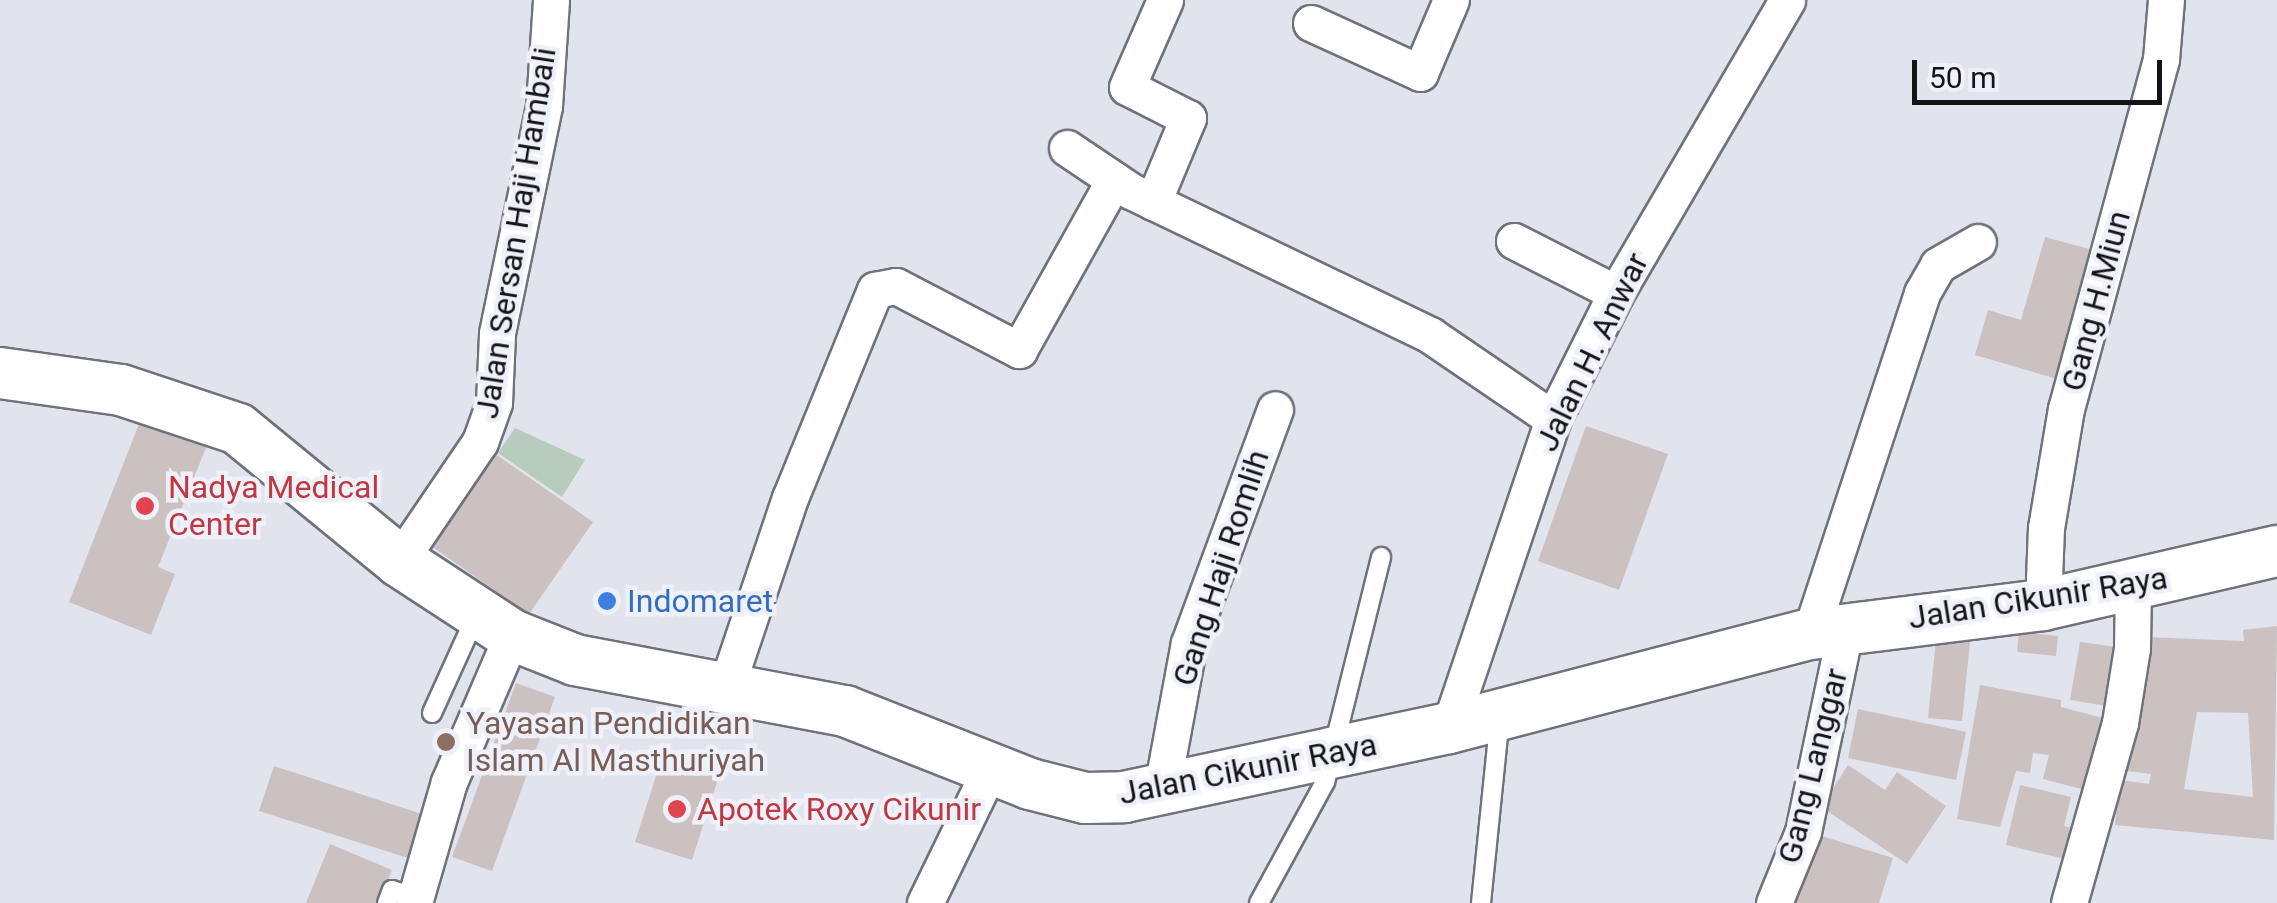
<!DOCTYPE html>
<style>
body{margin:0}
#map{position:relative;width:2277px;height:903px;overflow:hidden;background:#e1e3ed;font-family:Roboto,sans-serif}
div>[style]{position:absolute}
.green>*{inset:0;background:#b8ccbe}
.building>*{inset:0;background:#ccc1c1}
.roads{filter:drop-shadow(2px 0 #70727a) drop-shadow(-2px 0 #70727a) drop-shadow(0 2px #70727a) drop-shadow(0 -2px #70727a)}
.lane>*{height:18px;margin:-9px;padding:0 9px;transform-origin:9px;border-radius:9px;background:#fff}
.street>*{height:35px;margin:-17.5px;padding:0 17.5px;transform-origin:17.5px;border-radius:17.5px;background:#fff}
.secondary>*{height:50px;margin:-25px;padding:0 25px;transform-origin:25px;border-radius:25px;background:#fff}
.dots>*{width:28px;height:28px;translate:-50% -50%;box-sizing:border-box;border:5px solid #eff1fa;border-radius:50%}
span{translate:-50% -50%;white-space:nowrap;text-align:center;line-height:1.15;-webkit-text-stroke:9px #eff1fa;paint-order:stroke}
.street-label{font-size:32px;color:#141417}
.health-label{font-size:32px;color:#be3a42}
.left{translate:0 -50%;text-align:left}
.shop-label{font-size:32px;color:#366cbe}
.education-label{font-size:32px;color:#785e54}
.scale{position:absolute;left:1912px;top:60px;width:250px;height:45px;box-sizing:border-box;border:5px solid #141417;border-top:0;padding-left:12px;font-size:30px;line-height:35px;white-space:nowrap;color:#141417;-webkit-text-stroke:8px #eff1fa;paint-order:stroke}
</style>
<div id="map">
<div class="green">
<div style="clip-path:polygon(515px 428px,585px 460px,562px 497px,498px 453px)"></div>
</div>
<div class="building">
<div style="clip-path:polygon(2045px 237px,2093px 250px,2057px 379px,1975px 355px,1988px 310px,2021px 320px)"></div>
<div style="clip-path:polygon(141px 419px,207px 445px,158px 567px,175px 574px,151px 635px,69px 602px)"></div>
<div style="clip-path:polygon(1586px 426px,1668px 454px,1619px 590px,1538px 561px)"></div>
<div style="clip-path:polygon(484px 446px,593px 522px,529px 614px,421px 539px)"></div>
<div style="clip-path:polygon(evenodd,2277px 626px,2274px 840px,2115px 825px,2119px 780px,2149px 784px,2151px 774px,2120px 770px,2146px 637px,2244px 641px,2243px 630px,2277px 626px,2197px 712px,2248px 713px,2253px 797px,2184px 789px,2197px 712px)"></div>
<div style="clip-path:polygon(2019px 632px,2058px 636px,2056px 656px,2017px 652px)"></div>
<div style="clip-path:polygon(1936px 639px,1970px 642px,1962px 721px,1928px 718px)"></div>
<div style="clip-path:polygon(2080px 642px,2116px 647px,2107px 706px,2070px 700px)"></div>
<div style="clip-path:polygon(516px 683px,555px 697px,492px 871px,452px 857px)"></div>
<div style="clip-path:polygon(1980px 685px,2061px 700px,2061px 707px,2107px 719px,2089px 791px,2043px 779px,2049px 755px,2033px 753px,2030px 773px,2016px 771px,2000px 827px,1957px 819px)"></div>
<div style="clip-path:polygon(1858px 709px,1966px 732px,1956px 780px,1848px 758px)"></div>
<div style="clip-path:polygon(662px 757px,719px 776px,692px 860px,635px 842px)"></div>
<div style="clip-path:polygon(1848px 765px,1885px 790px,1897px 772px,1946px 806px,1907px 864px,1821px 807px)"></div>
<div style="clip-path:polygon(274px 766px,422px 814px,408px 858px,259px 811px)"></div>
<div style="clip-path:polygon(2020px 785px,2071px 797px,2064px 826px,2076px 829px,2069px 860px,2006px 845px)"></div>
<div style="clip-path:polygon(1809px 832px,1893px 858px,1879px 903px,1787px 903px)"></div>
<div style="clip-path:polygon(330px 844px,392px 870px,378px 903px,306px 903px)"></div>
</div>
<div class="roads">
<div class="lane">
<div style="left:432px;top:713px;width:109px;rotate:-65.6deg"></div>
<div style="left:387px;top:903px;width:14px;rotate:-69deg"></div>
<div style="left:392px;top:890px;width:24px;rotate:17deg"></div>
<div style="left:1259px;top:903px;width:138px;rotate:-61.4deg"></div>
<div style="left:1325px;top:782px;width:232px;rotate:-76deg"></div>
<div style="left:1481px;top:903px;width:187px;rotate:-84.2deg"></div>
</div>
<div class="street">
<div style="left:1311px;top:23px;width:120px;rotate:24.6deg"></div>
<div style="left:1420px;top:73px;width:79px;rotate:-67deg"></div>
<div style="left:1067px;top:148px;width:77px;rotate:33.9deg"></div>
<div style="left:1131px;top:191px;width:332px;rotate:25.7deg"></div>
<div style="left:1430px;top:335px;width:149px;rotate:34.3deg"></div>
<div style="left:1153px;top:202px;width:91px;rotate:-67.4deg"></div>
<div style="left:1188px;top:118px;width:68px;rotate:-153.1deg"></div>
<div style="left:1127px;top:87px;width:95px;rotate:-66.4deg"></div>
<div style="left:1514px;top:241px;width:114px;rotate:27deg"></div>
<div style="left:399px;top:561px;width:144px;rotate:-55.8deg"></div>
<div style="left:480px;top:442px;width:41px;rotate:-70.3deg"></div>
<div style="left:494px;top:403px;width:70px;rotate:-87.5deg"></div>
<div style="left:497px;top:333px;width:232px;rotate:-78.3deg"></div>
<div style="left:544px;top:106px;width:106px;rotate:-86.2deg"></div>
<div style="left:2043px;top:605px;width:77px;rotate:-87.8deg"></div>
<div style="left:2046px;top:528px;width:121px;rotate:-80.5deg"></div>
<div style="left:2066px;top:409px;width:363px;rotate:-74.8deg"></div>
<div style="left:2161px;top:59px;width:59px;rotate:-85.2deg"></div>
<div style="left:1810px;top:634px;width:359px;rotate:-71.8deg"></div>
<div style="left:1922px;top:293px;width:32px;rotate:-60deg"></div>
<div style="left:1938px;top:265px;width:46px;rotate:-29.9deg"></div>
<div style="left:727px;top:685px;width:197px;rotate:-71.4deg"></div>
<div style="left:790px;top:498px;width:225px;rotate:-67.8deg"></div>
<div style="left:875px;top:290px;width:21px;rotate:-11deg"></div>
<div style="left:896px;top:286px;width:139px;rotate:27.5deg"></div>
<div style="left:1019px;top:350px;width:195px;rotate:-60.8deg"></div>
<div style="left:1449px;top:728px;width:326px;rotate:-71.4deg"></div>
<div style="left:1553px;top:419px;width:141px;rotate:-63.4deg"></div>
<div style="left:1616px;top:293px;width:339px;rotate:-59.7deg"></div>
<div style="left:1162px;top:788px;width:147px;rotate:-79.5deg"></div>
<div style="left:1189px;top:643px;width:249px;rotate:-69.8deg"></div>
<div style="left:414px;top:903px;width:126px;rotate:-73.9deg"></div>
<div style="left:449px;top:782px;width:160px;rotate:-66.8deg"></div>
<div style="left:925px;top:903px;width:151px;rotate:-64.1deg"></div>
<div style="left:1774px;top:903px;width:77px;rotate:-67.8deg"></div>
<div style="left:1803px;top:832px;width:209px;rotate:-78.2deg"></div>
<div style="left:2069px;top:903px;width:187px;rotate:-74.2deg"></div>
<div style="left:2120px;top:723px;width:76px;rotate:-80.9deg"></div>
<div style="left:2132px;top:648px;width:63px;rotate:-89.1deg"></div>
</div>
<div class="secondary">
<div style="left:0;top:373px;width:122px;rotate:8deg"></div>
<div style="left:121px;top:390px;width:123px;rotate:18.4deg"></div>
<div style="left:238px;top:429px;width:208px;rotate:39.3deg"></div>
<div style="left:399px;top:561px;width:135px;rotate:33.2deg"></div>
<div style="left:512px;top:635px;width:68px;rotate:21.6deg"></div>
<div style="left:575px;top:660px;width:275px;rotate:10.7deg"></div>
<div style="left:845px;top:711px;width:199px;rotate:21.5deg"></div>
<div style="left:1030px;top:784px;width:57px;rotate:14.3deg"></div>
<div style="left:1085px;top:798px;width:39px;rotate:-1deg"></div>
<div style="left:1124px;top:797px;width:332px;rotate:-12deg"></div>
<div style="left:1449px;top:728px;width:373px;rotate:-14.6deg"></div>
<div style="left:1810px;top:634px;width:235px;rotate:-7.1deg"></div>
<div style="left:2043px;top:605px;width:240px;rotate:-13deg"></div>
</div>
</div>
<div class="dots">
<div style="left:145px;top:506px;background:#e0444e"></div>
<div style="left:607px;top:601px;background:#3f7fe0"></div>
<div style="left:446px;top:742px;background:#8d6e63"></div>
<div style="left:677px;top:809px;background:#e0444e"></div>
</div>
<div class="street-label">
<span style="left:516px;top:233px;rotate:-81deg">Jalan Sersan Haji Hambali</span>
<span style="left:2096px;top:301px;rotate:-75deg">Gang H.Miun</span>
<span style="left:1592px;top:352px;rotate:-64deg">Jalan H. Anwar</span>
<span style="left:1221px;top:568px;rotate:-72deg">Gang Haji Romlih</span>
<span style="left:2038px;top:598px;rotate:-9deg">Jalan Cikunir Raya</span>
<span style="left:1813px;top:766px;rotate:-76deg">Gang Langgar</span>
<span style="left:1248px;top:769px;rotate:-11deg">Jalan Cikunir Raya</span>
</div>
<div class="health-label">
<span class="left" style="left:168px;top:506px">Nadya Medical<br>Center</span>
<span class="left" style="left:697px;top:809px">Apotek Roxy Cikunir</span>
</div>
<div class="shop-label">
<span class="left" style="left:627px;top:601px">Indomaret</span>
</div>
<div class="education-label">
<span class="left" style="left:466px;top:742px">Yayasan Pendidikan<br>Islam Al Masthuriyah</span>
</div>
<div class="scale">50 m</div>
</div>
